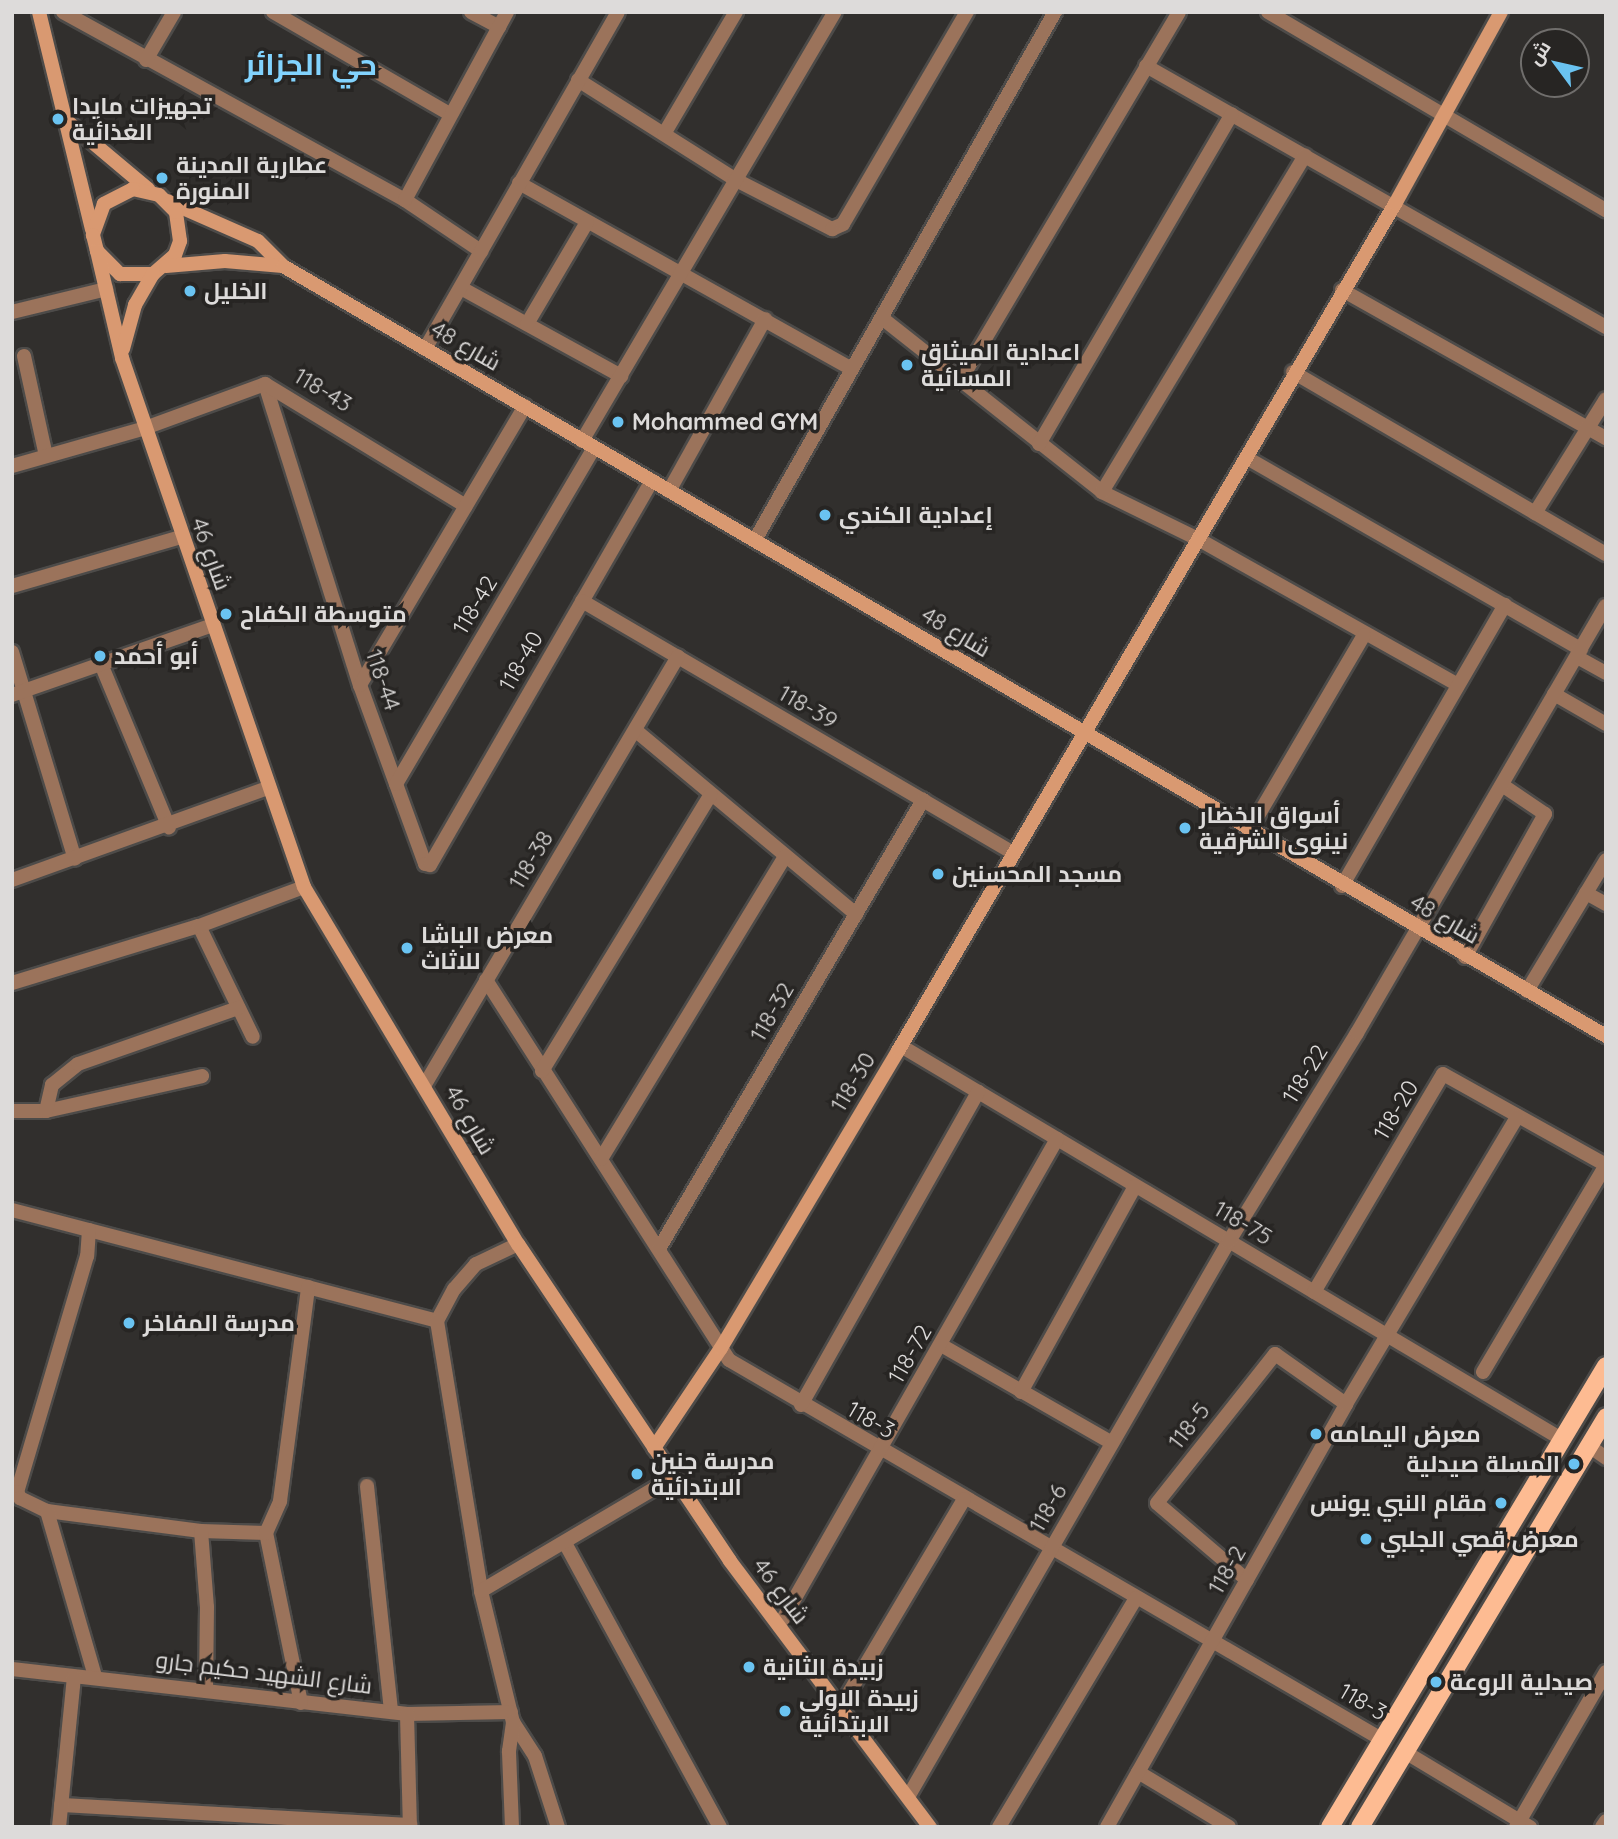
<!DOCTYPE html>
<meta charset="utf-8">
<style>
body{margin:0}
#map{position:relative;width:1618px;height:1839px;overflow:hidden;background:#312f2d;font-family:Quicksand,Cairo,sans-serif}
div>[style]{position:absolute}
.roads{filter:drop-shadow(2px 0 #4d4b49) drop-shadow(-2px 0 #4d4b49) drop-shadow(0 2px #4d4b49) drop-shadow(0 -2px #4d4b49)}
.street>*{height:14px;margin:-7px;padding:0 7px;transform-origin:7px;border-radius:7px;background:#9b735b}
.secondary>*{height:14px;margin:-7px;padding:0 7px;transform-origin:7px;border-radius:7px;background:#d99971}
.primary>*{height:18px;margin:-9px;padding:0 9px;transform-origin:9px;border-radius:9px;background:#fdbb92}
.dots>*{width:19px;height:19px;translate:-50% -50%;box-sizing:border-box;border:4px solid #272523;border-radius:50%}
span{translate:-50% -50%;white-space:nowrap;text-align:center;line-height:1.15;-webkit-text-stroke:7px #272523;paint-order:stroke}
.poi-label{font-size:23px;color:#dddbda;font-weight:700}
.left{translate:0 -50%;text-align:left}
.right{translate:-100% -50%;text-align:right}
.street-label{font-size:23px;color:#dddbda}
.district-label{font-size:30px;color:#82d3fe;font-weight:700}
.frame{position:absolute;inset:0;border:14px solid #dddbda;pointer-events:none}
.north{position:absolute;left:1520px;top:28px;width:70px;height:70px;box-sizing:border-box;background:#272523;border:2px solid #706e6c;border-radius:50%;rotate:303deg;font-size:19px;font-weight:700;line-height:28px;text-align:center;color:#dddbda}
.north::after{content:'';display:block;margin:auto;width:24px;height:32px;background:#6ac3f1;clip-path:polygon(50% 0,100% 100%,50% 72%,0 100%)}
</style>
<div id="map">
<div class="roads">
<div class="street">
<div style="left:63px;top:12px;width:390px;rotate:28.8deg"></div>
<div style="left:405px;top:200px;width:92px;rotate:33.9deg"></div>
<div style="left:273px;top:12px;width:204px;rotate:30deg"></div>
<div style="left:471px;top:12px;width:32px;rotate:28deg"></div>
<div style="left:1268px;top:12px;width:392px;rotate:30.4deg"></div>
<div style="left:146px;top:60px;width:56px;rotate:-59.7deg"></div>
<div style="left:1146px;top:66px;width:529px;rotate:29.57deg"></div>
<div style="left:578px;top:80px;width:189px;rotate:32.3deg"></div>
<div style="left:738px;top:181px;width:106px;rotate:27.1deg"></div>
<div style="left:832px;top:229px;width:12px;rotate:-24deg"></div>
<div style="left:843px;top:224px;width:246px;rotate:-59.7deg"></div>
<div style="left:664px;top:134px;width:142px;rotate:-59.5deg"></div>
<div style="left:519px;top:183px;width:379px;rotate:29.2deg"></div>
<div style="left:405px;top:200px;width:214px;rotate:-61.5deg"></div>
<div style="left:461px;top:288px;width:183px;rotate:28.8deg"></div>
<div style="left:1342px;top:290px;width:303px;rotate:29.3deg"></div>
<div style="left:12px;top:312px;width:97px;rotate:-13.7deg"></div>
<div style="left:882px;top:318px;width:280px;rotate:38.3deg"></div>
<div style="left:1102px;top:492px;width:107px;rotate:26.1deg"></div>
<div style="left:1198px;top:539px;width:298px;rotate:29.3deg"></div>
<div style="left:527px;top:324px;width:118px;rotate:-59.5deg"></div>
<div style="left:425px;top:349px;width:388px;rotate:-60.2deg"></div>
<div style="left:24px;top:356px;width:102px;rotate:77.6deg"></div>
<div style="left:1293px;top:372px;width:362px;rotate:30.2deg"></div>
<div style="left:960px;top:381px;width:429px;rotate:-59.3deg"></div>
<div style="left:265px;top:384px;width:316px;rotate:72.5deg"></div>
<div style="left:360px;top:685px;width:190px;rotate:70deg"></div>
<div style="left:425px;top:864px;width:5px;rotate:11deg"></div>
<div style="left:430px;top:865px;width:444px;rotate:-60deg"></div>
<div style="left:582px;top:441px;width:498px;rotate:-59.5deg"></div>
<div style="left:1039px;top:444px;width:382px;rotate:-59.7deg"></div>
<div style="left:1247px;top:458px;width:385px;rotate:29.8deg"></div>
<div style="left:12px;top:466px;width:138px;rotate:-15.9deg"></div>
<div style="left:145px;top:428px;width:128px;rotate:-20.1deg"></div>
<div style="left:265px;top:384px;width:235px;rotate:31.3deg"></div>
<div style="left:669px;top:491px;width:197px;rotate:-60.8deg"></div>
<div style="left:1102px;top:492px;width:393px;rotate:-58.9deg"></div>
<div style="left:1535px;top:513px;width:134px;rotate:-58.1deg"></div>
<div style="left:755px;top:540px;width:607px;rotate:-60.4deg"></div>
<div style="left:12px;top:586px;width:176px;rotate:-16.2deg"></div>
<div style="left:582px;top:601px;width:498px;rotate:30.3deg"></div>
<div style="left:12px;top:652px;width:216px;rotate:73.1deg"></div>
<div style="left:1577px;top:657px;width:33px;rotate:29deg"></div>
<div style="left:101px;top:664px;width:177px;rotate:67.4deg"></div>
<div style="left:360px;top:685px;width:324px;rotate:-59.4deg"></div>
<div style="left:1554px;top:694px;width:60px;rotate:30deg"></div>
<div style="left:12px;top:695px;width:213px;rotate:-19.2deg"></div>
<div style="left:635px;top:730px;width:288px;rotate:39.8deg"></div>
<div style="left:396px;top:784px;width:390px;rotate:-59.5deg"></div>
<div style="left:1249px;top:831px;width:227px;rotate:-59.6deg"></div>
<div style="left:12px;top:880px;width:272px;rotate:-19.8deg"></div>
<div style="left:1342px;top:886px;width:325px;rotate:-59.9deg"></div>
<div style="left:1586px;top:893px;width:23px;rotate:29deg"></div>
<div style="left:199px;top:926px;width:123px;rotate:64.1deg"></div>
<div style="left:1465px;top:957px;width:164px;rotate:-60.8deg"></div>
<div style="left:1545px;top:814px;width:52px;rotate:-146deg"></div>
<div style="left:486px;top:980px;width:451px;rotate:57.4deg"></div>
<div style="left:729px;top:1360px;width:756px;rotate:30.16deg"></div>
<div style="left:12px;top:983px;width:195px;rotate:-17deg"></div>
<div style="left:199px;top:926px;width:112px;rotate:-20.4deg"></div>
<div style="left:1527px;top:991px;width:153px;rotate:-58.9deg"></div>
<div style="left:901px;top:1046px;width:770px;rotate:30.76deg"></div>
<div style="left:542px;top:1071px;width:324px;rotate:-58.6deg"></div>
<div style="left:424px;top:1086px;width:499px;rotate:-59.4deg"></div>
<div style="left:12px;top:1111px;width:34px"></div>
<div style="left:46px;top:1111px;width:160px;rotate:-12.6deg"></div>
<div style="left:46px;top:1111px;width:27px;rotate:-77deg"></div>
<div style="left:52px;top:1085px;width:33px;rotate:-39deg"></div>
<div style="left:78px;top:1064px;width:170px;rotate:-19.3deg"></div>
<div style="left:601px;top:1159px;width:354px;rotate:-58.7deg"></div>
<div style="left:12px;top:1210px;width:439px;rotate:14.6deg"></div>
<div style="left:89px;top:1230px;width:26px;rotate:94deg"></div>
<div style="left:87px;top:1256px;width:246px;rotate:106.5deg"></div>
<div style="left:17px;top:1492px;width:7px;rotate:63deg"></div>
<div style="left:20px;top:1498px;width:30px;rotate:26deg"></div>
<div style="left:47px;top:1511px;width:155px;rotate:7.4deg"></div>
<div style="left:201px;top:1531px;width:65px;rotate:1.8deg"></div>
<div style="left:518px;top:1244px;width:47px;rotate:154.5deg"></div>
<div style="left:476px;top:1264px;width:33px;rotate:131deg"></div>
<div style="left:454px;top:1289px;width:36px;rotate:118deg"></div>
<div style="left:437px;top:1321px;width:274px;rotate:80.7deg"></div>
<div style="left:481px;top:1591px;width:135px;rotate:76.3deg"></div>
<div style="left:513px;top:1722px;width:40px;rotate:57.1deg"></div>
<div style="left:535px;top:1756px;width:75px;rotate:72.1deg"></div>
<div style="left:660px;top:1247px;width:519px;rotate:-59.53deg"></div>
<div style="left:1314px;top:1292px;width:253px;rotate:-59.4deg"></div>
<div style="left:1443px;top:1074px;width:187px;rotate:29.2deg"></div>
<div style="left:941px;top:1345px;width:197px;rotate:29.8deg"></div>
<div style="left:1483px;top:1372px;width:241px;rotate:-59.3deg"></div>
<div style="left:1021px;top:1392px;width:235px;rotate:-61deg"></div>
<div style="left:801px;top:1405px;width:360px;rotate:-60.5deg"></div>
<div style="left:1589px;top:1446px;width:21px;rotate:35deg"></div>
<div style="left:367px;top:1486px;width:225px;rotate:83.9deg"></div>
<div style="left:47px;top:1511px;width:172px;rotate:73.8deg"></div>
<div style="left:201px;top:1531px;width:76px;rotate:85.5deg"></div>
<div style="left:207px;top:1607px;width:84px;rotate:90.7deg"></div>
<div style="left:565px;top:1543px;width:324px;rotate:61.4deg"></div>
<div style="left:1247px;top:1580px;width:118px;rotate:-139.5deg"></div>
<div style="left:1157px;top:1503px;width:190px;rotate:-51.6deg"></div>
<div style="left:1275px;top:1354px;width:87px;rotate:35.2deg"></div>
<div style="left:481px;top:1591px;width:224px;rotate:-30.6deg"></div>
<div style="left:779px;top:1626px;width:561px;rotate:-60.28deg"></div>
<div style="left:12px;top:1669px;width:398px;rotate:6.5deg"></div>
<div style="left:407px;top:1714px;width:104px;rotate:-1.1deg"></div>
<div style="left:301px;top:1703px;width:174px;rotate:-101.6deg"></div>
<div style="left:266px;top:1533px;width:35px;rotate:-66deg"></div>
<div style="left:280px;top:1501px;width:216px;rotate:-82.5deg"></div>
<div style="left:840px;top:1708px;width:243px;rotate:-59.3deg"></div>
<div style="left:407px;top:1714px;width:113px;rotate:88.5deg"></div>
<div style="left:1405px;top:1752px;width:146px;rotate:31deg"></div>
<div style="left:1138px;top:1772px;width:106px;rotate:31.1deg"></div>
<div style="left:908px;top:1797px;width:642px;rotate:-60deg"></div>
<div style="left:1229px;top:1241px;width:244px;rotate:-58.4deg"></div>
<div style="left:1357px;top:1033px;width:494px;rotate:-59.8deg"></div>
<div style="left:61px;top:1805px;width:350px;rotate:3.3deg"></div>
<div style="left:59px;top:1827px;width:151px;rotate:-84.3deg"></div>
<div style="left:512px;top:1827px;width:76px;rotate:-92.3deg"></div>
<div style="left:509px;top:1751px;width:29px;rotate:-82deg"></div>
<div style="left:999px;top:1827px;width:267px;rotate:-59.1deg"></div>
<div style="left:1107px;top:1827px;width:486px;rotate:-60.5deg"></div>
<div style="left:1346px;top:1404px;width:335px;rotate:-59.2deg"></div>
<div style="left:1516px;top:1827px;width:179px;rotate:-59.9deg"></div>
<div style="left:1602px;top:1827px;width:7px;rotate:-56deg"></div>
</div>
<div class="secondary">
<div style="left:39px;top:12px;width:224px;rotate:76.3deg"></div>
<div style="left:67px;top:121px;width:106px;rotate:40deg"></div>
<div style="left:167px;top:201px;width:99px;rotate:23.7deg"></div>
<div style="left:258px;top:241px;width:35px;rotate:45deg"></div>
<div style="left:97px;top:251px;width:33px;rotate:45deg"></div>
<div style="left:120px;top:274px;width:33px"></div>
<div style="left:153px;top:274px;width:29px;rotate:-41deg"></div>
<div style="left:175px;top:255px;width:15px;rotate:-70deg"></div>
<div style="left:180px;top:241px;width:29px;rotate:-98deg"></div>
<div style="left:176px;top:212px;width:24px;rotate:-135deg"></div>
<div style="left:159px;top:195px;width:27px;rotate:-167deg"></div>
<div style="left:133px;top:189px;width:33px;rotate:153deg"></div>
<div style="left:104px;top:204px;width:33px;rotate:110deg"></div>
<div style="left:93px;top:235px;width:16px;rotate:76deg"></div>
<div style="left:97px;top:251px;width:110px;rotate:76.8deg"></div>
<div style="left:122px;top:358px;width:559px;rotate:71.01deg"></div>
<div style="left:304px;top:887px;width:416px;rotate:59.1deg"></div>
<div style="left:518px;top:1244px;width:381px;rotate:56.2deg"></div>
<div style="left:730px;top:1561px;width:333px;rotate:53.1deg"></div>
<div style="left:166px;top:266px;width:59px;rotate:-4.8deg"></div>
<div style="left:225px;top:261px;width:58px;rotate:4.9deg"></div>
<div style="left:283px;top:266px;width:1531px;rotate:30.2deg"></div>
<div style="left:123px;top:349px;width:46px;rotate:-74.7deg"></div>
<div style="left:135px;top:305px;width:36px;rotate:-60deg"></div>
<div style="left:654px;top:1448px;width:120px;rotate:-56.2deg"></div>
<div style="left:721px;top:1348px;width:346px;rotate:-59.2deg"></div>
<div style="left:898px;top:1051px;width:982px;rotate:-59.6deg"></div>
<div style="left:1395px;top:204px;width:219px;rotate:-61.1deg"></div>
</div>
<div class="primary">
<div style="left:1330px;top:1827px;width:537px;rotate:-59.09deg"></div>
<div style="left:1360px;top:1827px;width:478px;rotate:-59deg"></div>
</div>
</div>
<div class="dots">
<div style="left:58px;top:119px;background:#6ac3f1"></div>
<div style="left:162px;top:178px;background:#6ac3f1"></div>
<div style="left:190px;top:291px;background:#6ac3f1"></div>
<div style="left:907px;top:365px;background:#6ac3f1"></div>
<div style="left:618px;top:422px;background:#6ac3f1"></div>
<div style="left:825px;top:515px;background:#6ac3f1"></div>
<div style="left:226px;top:614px;background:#6ac3f1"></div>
<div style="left:100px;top:656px;background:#6ac3f1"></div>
<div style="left:1185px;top:828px;background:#6ac3f1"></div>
<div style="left:938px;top:874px;background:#6ac3f1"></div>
<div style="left:407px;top:948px;background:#6ac3f1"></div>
<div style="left:129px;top:1323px;background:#6ac3f1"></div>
<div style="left:1316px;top:1434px;background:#6ac3f1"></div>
<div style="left:1574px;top:1464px;background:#6ac3f1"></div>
<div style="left:637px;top:1474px;background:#6ac3f1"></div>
<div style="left:1501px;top:1503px;background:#6ac3f1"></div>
<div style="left:1366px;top:1539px;background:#6ac3f1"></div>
<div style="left:749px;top:1667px;background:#6ac3f1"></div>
<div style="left:1436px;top:1682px;background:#6ac3f1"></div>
<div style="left:785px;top:1711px;background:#6ac3f1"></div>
</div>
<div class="poi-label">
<span class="left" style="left:72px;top:119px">تجهيزات مايدا<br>الغذائية</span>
<span class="left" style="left:176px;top:178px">عطارية المدينة<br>المنورة</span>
<span class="left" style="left:204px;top:291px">الخليل</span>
<span class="left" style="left:921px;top:365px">اعدادية الميثاق<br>المسائية</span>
<span class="left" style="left:632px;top:422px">Mohammed GYM</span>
<span class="left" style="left:839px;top:515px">إعدادية الكندي</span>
<span class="left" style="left:240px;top:614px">متوسطة الكفاح</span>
<span class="left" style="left:114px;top:656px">أبو أحمد</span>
<span class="left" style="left:1199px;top:828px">أسواق الخضار<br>نينوى الشرقية</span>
<span class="left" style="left:952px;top:874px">مسجد المحسنين</span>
<span class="left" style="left:421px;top:948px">معرض الباشا<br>للاثاث</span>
<span class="left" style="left:143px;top:1323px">مدرسة المفاخر</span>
<span class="left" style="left:1330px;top:1434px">معرض اليمامه</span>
<span class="left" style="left:651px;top:1474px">مدرسة جنين<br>الابتدائية</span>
<span class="right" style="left:1560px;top:1464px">المسلة صيدلية</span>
<span class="right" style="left:1487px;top:1503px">مقام النبي يونس</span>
<span class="left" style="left:1380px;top:1539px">معرض قصي الجلبي</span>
<span class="left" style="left:763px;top:1667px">زبيدة الثانية</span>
<span class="left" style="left:1450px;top:1682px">صيدلية الروعة</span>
<span class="left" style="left:799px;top:1711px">زبيدة الاولى<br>الابتدائية</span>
</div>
<div class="street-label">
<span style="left:466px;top:346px;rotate:30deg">شارع 48</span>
<span style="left:323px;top:390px;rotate:31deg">118-43</span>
<span style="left:211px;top:554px;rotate:70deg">شارع 46</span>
<span style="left:475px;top:605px;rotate:-59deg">118-42</span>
<span style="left:956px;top:632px;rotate:31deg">شارع 48</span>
<span style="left:521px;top:661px;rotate:-60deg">118-40</span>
<span style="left:383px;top:680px;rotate:71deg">118-44</span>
<span style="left:808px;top:707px;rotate:30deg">118-39</span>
<span style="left:531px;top:860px;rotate:-59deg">118-38</span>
<span style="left:1445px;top:919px;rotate:30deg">شارع 48</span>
<span style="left:772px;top:1012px;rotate:-60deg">118-32</span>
<span style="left:1305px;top:1074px;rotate:-58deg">118-22</span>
<span style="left:853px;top:1082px;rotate:-59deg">118-30</span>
<span style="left:1396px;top:1110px;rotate:-59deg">118-20</span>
<span style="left:470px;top:1120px;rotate:60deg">شارع 46</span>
<span style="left:1243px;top:1223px;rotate:31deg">118-75</span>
<span style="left:910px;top:1354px;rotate:-60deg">118-72</span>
<span style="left:871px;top:1420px;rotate:30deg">118-3</span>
<span style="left:1189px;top:1426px;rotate:-52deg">118-5</span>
<span style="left:1048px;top:1508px;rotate:-60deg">118-6</span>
<span style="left:1227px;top:1570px;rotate:-60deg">118-2</span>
<span style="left:781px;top:1591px;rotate:53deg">شارع 46</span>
<span style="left:264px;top:1673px;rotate:7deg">شارع الشهيد حكيم جارو</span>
<span style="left:1363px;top:1702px;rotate:30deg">118-3</span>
</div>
<div class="district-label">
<span style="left:311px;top:64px">حي الجزائر</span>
</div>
<div class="frame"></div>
<div class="north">ش</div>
</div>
